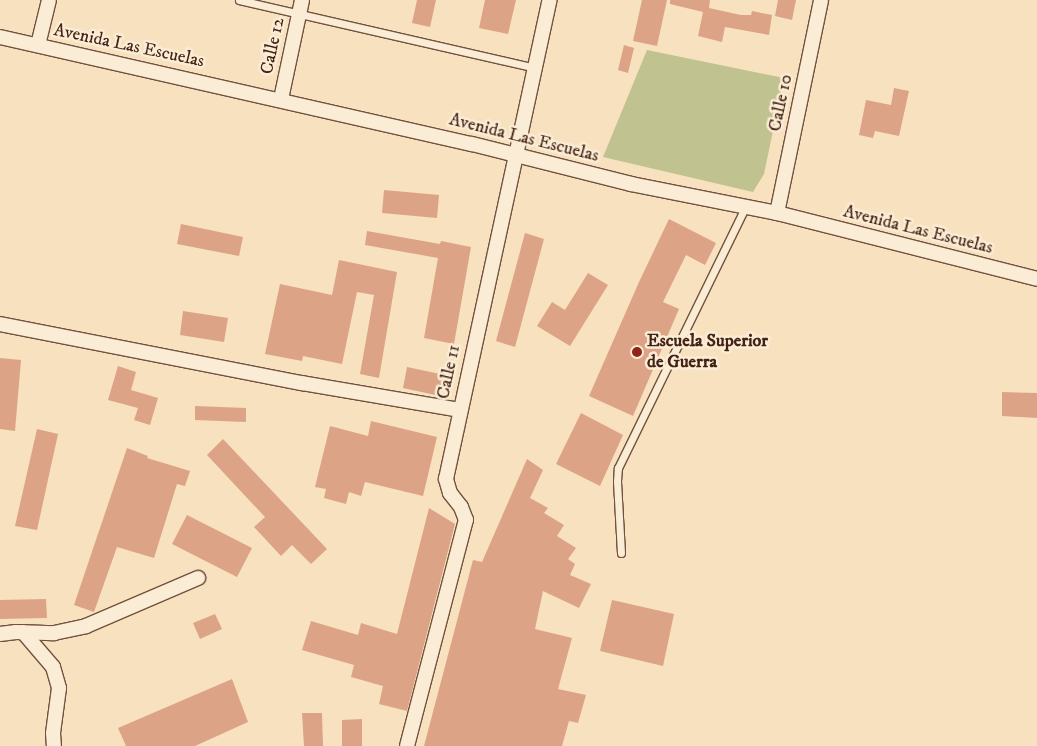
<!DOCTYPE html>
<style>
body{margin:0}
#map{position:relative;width:1037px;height:746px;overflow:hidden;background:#f8e1be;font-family:"IM FELL DW Pica",serif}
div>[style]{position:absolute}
.green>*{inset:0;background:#c0c28f}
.building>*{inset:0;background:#dda387}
.roads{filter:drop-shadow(1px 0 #71523e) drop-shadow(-1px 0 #71523e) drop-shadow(0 1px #71523e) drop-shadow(0 -1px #71523e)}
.lane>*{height:7px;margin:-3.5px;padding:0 3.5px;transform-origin:3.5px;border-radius:3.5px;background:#faecd5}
.street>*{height:14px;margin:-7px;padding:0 7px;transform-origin:7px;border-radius:7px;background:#faecd5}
.dots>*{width:14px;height:14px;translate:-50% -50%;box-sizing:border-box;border:2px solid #faecd5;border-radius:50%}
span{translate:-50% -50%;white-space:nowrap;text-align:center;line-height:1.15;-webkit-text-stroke:5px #faecd5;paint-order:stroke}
.street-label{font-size:18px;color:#442214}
.poi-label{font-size:18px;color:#442214;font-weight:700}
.left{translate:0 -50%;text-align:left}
</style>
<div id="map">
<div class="green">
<div style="clip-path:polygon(647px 50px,784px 78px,764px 174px,753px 192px,603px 157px)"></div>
</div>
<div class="building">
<div style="clip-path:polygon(417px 0,436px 0,430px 27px,412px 23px)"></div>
<div style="clip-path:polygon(485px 0,516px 0,508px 34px,479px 28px)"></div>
<div style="clip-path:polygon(642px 0,667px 0,657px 46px,633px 41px)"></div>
<div style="clip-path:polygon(670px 0,710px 0,709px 8px,741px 15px,751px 15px,752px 11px,772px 15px,769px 35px,725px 27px,722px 42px,698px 36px,703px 12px,670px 4px)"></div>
<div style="clip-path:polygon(778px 0,796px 0,792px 20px,775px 16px)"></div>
<div style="clip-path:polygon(624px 45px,634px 48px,628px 73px,618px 70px)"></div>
<div style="clip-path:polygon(894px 88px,909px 91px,899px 136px,875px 131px,873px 138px,859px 135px,866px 100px,891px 105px)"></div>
<div style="clip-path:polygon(384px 190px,439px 195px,437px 218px,382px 213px)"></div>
<div style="clip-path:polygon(669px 219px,716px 243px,705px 265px,686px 255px,663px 302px,679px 309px,633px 416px,589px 396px,639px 282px)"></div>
<div style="clip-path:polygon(181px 224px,243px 237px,239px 256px,177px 244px)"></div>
<div style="clip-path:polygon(367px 231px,440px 244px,441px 241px,471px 247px,454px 344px,424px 338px,438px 258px,365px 245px)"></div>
<div style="clip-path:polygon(525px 233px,544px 239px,515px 347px,496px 341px)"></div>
<div style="clip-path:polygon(339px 260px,397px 272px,379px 378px,360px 374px,374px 295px,357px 292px,342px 364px,303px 356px,302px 361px,265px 354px,280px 284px,332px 295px)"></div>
<div style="clip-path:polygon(588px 273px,608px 285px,570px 346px,537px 326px,552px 302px,565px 310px)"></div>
<div style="clip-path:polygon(183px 311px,228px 318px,224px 342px,180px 335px)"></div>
<div style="clip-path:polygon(0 358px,21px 360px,15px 431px,0 429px)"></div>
<div style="clip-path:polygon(118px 366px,136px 372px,131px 390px,158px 398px,150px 425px,134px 420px,138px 408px,108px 400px)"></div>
<div style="clip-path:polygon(407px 367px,445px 375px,440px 396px,403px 388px)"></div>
<div style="clip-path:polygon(1002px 392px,1037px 393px,1037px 418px,1002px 416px)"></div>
<div style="clip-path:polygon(195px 406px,246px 408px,246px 422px,195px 420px)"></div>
<div style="clip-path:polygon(581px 413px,623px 435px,600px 486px,556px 464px)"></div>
<div style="clip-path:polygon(371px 421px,437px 437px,423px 496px,365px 482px,361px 496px,349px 492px,346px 504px,324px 498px,326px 489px,315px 487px,330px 426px,368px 436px)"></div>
<div style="clip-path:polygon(37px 429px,58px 434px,37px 530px,15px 526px)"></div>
<div style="clip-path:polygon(223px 439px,327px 549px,311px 564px,292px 545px,281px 556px,254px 527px,265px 517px,207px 455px)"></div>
<div style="clip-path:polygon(127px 448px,148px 456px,147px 458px,190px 471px,185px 486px,177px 484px,154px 558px,117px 547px,94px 612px,74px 605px)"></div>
<div style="clip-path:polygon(527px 459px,543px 470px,530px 498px,548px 508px,544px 513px,564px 525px,557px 536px,576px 548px,568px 559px,575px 564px,570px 575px,591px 584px,579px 608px,543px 591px,535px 629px,572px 638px,558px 689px,586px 695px,578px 723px,569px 721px,562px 746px,424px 746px,473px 560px,482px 562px)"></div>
<div style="clip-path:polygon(429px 508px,455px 524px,407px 711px,379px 704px,383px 686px,351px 677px,354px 665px,302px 650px,311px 621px,358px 635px,361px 623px,397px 634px)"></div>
<div style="clip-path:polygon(187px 515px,252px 548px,237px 577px,172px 544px)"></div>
<div style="clip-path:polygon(46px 599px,47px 618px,0 619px,0 600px)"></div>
<div style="clip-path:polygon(612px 600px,674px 614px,663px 666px,600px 651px)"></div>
<div style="clip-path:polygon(215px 614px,222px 629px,200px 639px,193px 623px)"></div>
<div style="clip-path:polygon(232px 679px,248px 722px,195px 746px,126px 746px,118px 728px)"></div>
<div style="clip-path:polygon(302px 713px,322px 713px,323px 746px,304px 746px)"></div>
<div style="clip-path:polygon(362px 719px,362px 746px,342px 746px,342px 720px)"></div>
</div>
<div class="roads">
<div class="lane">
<div style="left:239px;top:0;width:304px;rotate:12.9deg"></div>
<div style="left:621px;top:553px;width:72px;rotate:-93.2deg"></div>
<div style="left:617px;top:481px;width:13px;rotate:-86deg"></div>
<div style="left:618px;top:468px;width:289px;rotate:-64deg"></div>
</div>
<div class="street">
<div style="left:0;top:37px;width:484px;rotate:12.8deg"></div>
<div style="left:472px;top:144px;width:164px;rotate:14.1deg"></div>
<div style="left:631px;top:184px;width:149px;rotate:11.2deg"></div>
<div style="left:777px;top:213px;width:268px;rotate:14.2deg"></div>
<div style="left:38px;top:45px;width:46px;rotate:-76.3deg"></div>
<div style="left:281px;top:99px;width:101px;rotate:-78deg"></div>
<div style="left:777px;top:213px;width:217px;rotate:-78.3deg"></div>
<div style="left:0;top:324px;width:308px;rotate:11.1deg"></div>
<div style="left:302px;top:383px;width:160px;rotate:9.7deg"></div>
<div style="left:23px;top:632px;width:46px;rotate:49.4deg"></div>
<div style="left:53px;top:667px;width:22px;rotate:74deg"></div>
<div style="left:59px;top:688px;width:45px;rotate:97.6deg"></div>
<div style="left:53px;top:733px;width:13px;rotate:86deg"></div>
<div style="left:0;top:634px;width:16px;rotate:-7deg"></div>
<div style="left:16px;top:632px;width:38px;rotate:2deg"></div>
<div style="left:54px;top:633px;width:33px;rotate:-12deg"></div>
<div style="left:86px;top:626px;width:122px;rotate:-23.2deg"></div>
<div style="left:407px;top:746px;width:234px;rotate:-75.4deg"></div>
<div style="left:466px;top:520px;width:14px;rotate:-111deg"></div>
<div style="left:461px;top:507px;width:18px;rotate:-128deg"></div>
<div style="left:450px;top:493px;width:15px;rotate:-106deg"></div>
<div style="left:446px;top:479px;width:490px;rotate:-77.8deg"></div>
</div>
</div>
<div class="dots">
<div style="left:637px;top:352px;background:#8f2418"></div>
</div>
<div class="street-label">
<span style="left:129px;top:46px;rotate:12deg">Avenida Las Escuelas</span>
<span style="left:273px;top:46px;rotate:-78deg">Calle 12</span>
<span style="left:781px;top:103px;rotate:-78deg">Calle 10</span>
<span style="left:524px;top:138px;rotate:14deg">Avenida Las Escuelas</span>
<span style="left:918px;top:230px;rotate:14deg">Avenida Las Escuelas</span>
<span style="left:449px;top:372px;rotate:-78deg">Calle 11</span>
</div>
<div class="poi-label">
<span class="left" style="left:647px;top:352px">Escuela Superior<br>de Guerra</span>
</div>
</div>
